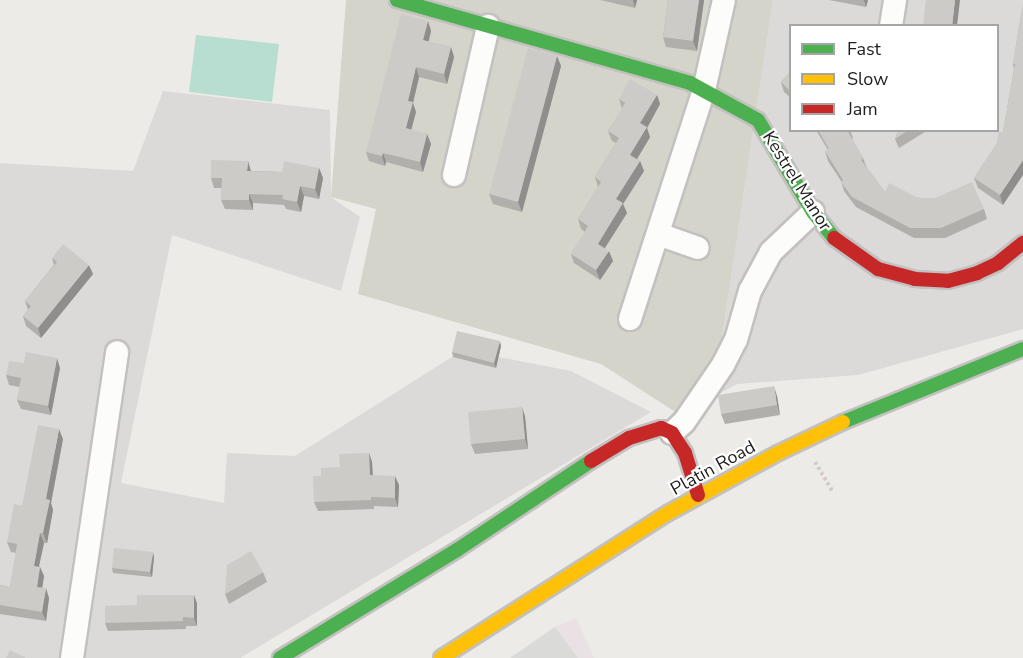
<!DOCTYPE html>
<style>
body{margin:0}
#map{position:relative;width:1023px;height:658px;overflow:hidden;background:#ecebe7;font-family:"Nunito Sans",sans-serif}
div>[style]{position:absolute}
.residential>*{inset:0;background:#dbdad8}
.industrial>*{inset:0;background:#e9e1e4}
.religious>*{inset:0;background:#dadad8}
.construction>*{inset:0;background:#d4d4ca}
.pitch>*{inset:0;background:#b7ded0}
.path>*{height:4px;margin-top:-2px;transform-origin:0;background:repeating-linear-gradient(90deg,#d5cac8 0 3px,transparent 0 6px)}
.roads{filter:drop-shadow(2px 0 #c2c1bf) drop-shadow(-2px 0 #c2c1bf) drop-shadow(0 2px #c2c1bf) drop-shadow(0 -2px #c2c1bf)}
.street>*{height:22px;margin:-11px;padding:0 11px;transform-origin:11px;border-radius:11px;background:#fcfcfb}
.fast>*{height:14px;margin:-7px;padding:0 7px;transform-origin:7px;border-radius:7px;background:#4caf50}
.slow>*{height:14px;margin:-7px;padding:0 7px;transform-origin:7px;border-radius:7px;background:#ffc107}
.jam>*{height:14px;margin:-7px;padding:0 7px;transform-origin:7px;border-radius:7px;background:#c62828}
.wall>*{inset:0;background:#b0afac}
.shaded-wall>*{inset:0;background:#908e8c}
.building>*{inset:0;background:#cdcbc8}
span{translate:-50% -50%;white-space:nowrap;text-align:center;line-height:1.15;-webkit-text-stroke:4.5px #fff;paint-order:stroke}
.street-label{font-size:18px;color:#1e1e1e}
.legend{position:absolute;left:789px;top:24px;width:210px;height:108px;box-sizing:border-box;background:#fff;border:2px solid #a5a5a5;margin:0;padding:8px 10px;list-style:none;font-size:18px;color:#1e1e1e}
.legend li{display:flex;align-items:center;gap:12px;height:30px}
.legend b{width:30px;border:2px solid #a5a5a5}
</style>
<div id="map">
<div class="residential">
<div style="clip-path:polygon(evenodd,773px 0,1023px 0,1023px 329px,858px 375px,737px 384px,713px 397px,773px 0,790px 26px,998px 26px,998px 130px,790px 130px,790px 26px)"></div>
<div style="clip-path:polygon(163px 91px,330px 110px,331px 197px,360px 217px,341px 291px,172px 235px,121px 483px,224px 503px,227px 453px,295px 456px,463px 350px,571px 371px,651px 412px,240px 658px,0 658px,0 163px,133px 171px)"></div>
</div>
<div class="industrial">
<div style="clip-path:polygon(576px 618px,594px 658px,510px 658px,555px 627px)"></div>
</div>
<div class="religious">
<div style="clip-path:polygon(555px 627px,578px 658px,510px 658px)"></div>
</div>
<div class="construction">
<div style="clip-path:polygon(346px 0,773px 0,713px 397px,680px 415px,601px 364px,358px 294px,376px 209px,331px 197px)"></div>
</div>
<div class="pitch">
<div style="clip-path:polygon(196px 35px,279px 44px,272px 102px,189px 92px)"></div>
</div>
<div class="path">
<div style="left:815px;top:462px;width:35px;rotate:59deg"></div>
</div>
<div class="roads">
<div class="street">
<div style="left:891px;top:26px;width:26px;rotate:-81deg"></div>
<div style="left:454px;top:175px;width:153px;rotate:-77.1deg"></div>
<div style="left:658px;top:234px;width:42px;rotate:19.3deg"></div>
<div style="left:630px;top:319px;width:241px;rotate:-72.1deg"></div>
<div style="left:704px;top:90px;width:92px;rotate:-77.5deg"></div>
<div style="left:672px;top:433px;width:16px;rotate:-43deg"></div>
<div style="left:684px;top:422px;width:69px;rotate:-55.6deg"></div>
<div style="left:723px;top:365px;width:28px;rotate:-63deg"></div>
<div style="left:736px;top:340px;width:51px;rotate:-74.1deg"></div>
<div style="left:750px;top:291px;width:44px;rotate:-61.7deg"></div>
<div style="left:771px;top:252px;width:58px;rotate:-43.6deg"></div>
<div style="left:72px;top:658px;width:309px;rotate:-81.6deg"></div>
</div>
<div class="fast">
<div style="left:397px;top:0;width:305px;rotate:15.8deg"></div>
<div style="left:690px;top:83px;width:77px;rotate:28.6deg"></div>
<div style="left:758px;top:120px;width:107px;rotate:59.1deg"></div>
<div style="left:813px;top:212px;width:33px;rotate:51deg"></div>
<div style="left:843px;top:422px;width:194px;rotate:-22.1deg"></div>
<div style="left:280px;top:658px;width:207px;rotate:-31.4deg"></div>
<div style="left:457px;top:550px;width:161px;rotate:-33.6deg"></div>
</div>
<div class="slow">
<div style="left:441px;top:658px;width:269px;rotate:-32.6deg"></div>
<div style="left:668px;top:513px;width:125px;rotate:-28.6deg"></div>
<div style="left:778px;top:453px;width:72px;rotate:-25.5deg"></div>
</div>
<div class="jam">
<div style="left:834px;top:238px;width:54px;rotate:35.2deg"></div>
<div style="left:878px;top:269px;width:38px;rotate:15deg"></div>
<div style="left:915px;top:279px;width:33px;rotate:3deg"></div>
<div style="left:948px;top:281px;width:30px;rotate:-15deg"></div>
<div style="left:977px;top:273px;width:23px;rotate:-25deg"></div>
<div style="left:998px;top:263px;width:32px;rotate:-39deg"></div>
<div style="left:591px;top:461px;width:44px;rotate:-31.2deg"></div>
<div style="left:629px;top:438px;width:34px;rotate:-17deg"></div>
<div style="left:661px;top:428px;width:12px;rotate:24deg"></div>
<div style="left:672px;top:433px;width:24px;rotate:57deg"></div>
<div style="left:685px;top:453px;width:44px;rotate:72.8deg"></div>
</div>
</div>
<div class="wall">
<div style="clip-path:polygon(600px 0,637px 0,635px 8px)"></div>
<div style="clip-path:polygon(668px 0,704px 0,697px 51px,666px 47px,663px 37px)"></div>
<div style="clip-path:polygon(829px 0,868px 0,866px 7px)"></div>
<div style="clip-path:polygon(1023px 3px,1003px 205px,978px 188px,974px 178px,996px 145px,1003px 132px,1014px 69px,1013px 64px)"></div>
<div style="clip-path:polygon(428px 21px,431px 31px,429px 42px,451px 47px,454px 57px,447px 84px,419px 77px,413px 103px,416px 112px,411px 130px,427px 134px,431px 144px,423px 172px,386px 162px,385px 166px,369px 161px,366px 152px)"></div>
<div style="clip-path:polygon(557px 56px,561px 66px,522px 212px,493px 204px,489px 194px)"></div>
<div style="clip-path:polygon(790px 72px,790px 97px,784px 92px,781px 82px)"></div>
<div style="clip-path:polygon(657px 95px,660px 104px,647px 128px,650px 137px,637px 159px,640px 161px,644px 171px,623px 204px,627px 213px,605px 248px,613px 261px,600px 280px,574px 263px,571px 254px,585px 232px,581px 229px,578px 219px,598px 187px,595px 177px,616px 143px,612px 141px,608px 131px,622px 109px,619px 99px)"></div>
<div style="clip-path:polygon(816px 130px,850px 130px,853px 138px,852px 139px,863px 158px,867px 168px,885px 192px,984px 209px,987px 219px,945px 238px,914px 238px,856px 207px,844px 191px,841px 181px,828px 161px,825px 151px,828px 150px)"></div>
<div style="clip-path:polygon(899px 130px,928px 130px,899px 148px,895px 139px)"></div>
<div style="clip-path:polygon(319px 168px,323px 178px,319px 199px,304px 196px,301px 212px,286px 209px,284px 205px,253px 203px,253px 210px,225px 209px,221px 200px,222px 188px,214px 188px,211px 178px,251px 171px,282px 172px)"></div>
<div style="clip-path:polygon(52px 258px,93px 274px,41px 338px,26px 326px,23px 316px,28px 310px,25px 301px,54px 265px)"></div>
<div style="clip-path:polygon(501px 346px,496px 368px,453px 357px,452px 352px)"></div>
<div style="clip-path:polygon(60px 368px,51px 415px,21px 409px,17px 400px,20px 387px,9px 385px,6px 375px)"></div>
<div style="clip-path:polygon(777px 396px,780px 415px,725px 424px,721px 414px)"></div>
<div style="clip-path:polygon(525px 416px,528px 449px,475px 454px,471px 444px)"></div>
<div style="clip-path:polygon(63px 439px,51px 503px,53px 510px,47px 543px,44px 543px,39px 566px,40px 567px,44px 576px,42px 587px,49px 598px,46px 621px,0 614px,0 585px,10px 587px,16px 553px,11px 552px,7px 542px,22px 506px)"></div>
<div style="clip-path:polygon(369px 453px,372px 462px,373px 475px,399px 485px,398px 507px,374px 506px,374px 509px,318px 511px,314px 502px,340px 467px)"></div>
<div style="clip-path:polygon(154px 557px,152px 577px,113px 573px,112px 568px)"></div>
<div style="clip-path:polygon(263px 572px,267px 582px,229px 604px,225px 594px)"></div>
<div style="clip-path:polygon(197px 603px,197px 626px,186px 626px,186px 629px,108px 631px,105px 623px,137px 605px)"></div>
</div>
<div class="shaded-wall">
<div style="clip-path:polygon(633px 0,637px 0,635px 8px)"></div>
<div style="clip-path:polygon(699px 0,704px 0,697px 51px,693px 41px)"></div>
<div style="clip-path:polygon(864px 0,868px 0,866px 7px)"></div>
<div style="clip-path:polygon(955px 0,960px 0,957px 26px,952px 26px)"></div>
<div style="clip-path:polygon(428px 21px,431px 31px,426px 50px,423px 40px)"></div>
<div style="clip-path:polygon(451px 47px,454px 57px,447px 84px,444px 74px)"></div>
<div style="clip-path:polygon(557px 56px,561px 66px,522px 212px,518px 202px)"></div>
<div style="clip-path:polygon(416px 67px,419px 77px,413px 103px,416px 112px,409px 138px,406px 128px,408px 101px)"></div>
<div style="clip-path:polygon(657px 95px,660px 104px,647px 128px,650px 137px,634px 164px,630px 155px,640px 123px)"></div>
<div style="clip-path:polygon(427px 134px,431px 144px,423px 172px,420px 162px)"></div>
<div style="clip-path:polygon(383px 153px,386px 162px,385px 166px,382px 156px)"></div>
<div style="clip-path:polygon(1023px 160px,1023px 175px,1003px 205px,1000px 195px)"></div>
<div style="clip-path:polygon(248px 161px,251px 171px,247px 171px)"></div>
<div style="clip-path:polygon(640px 161px,644px 171px,623px 204px,627px 213px,601px 254px,598px 244px,616px 199px)"></div>
<div style="clip-path:polygon(319px 168px,323px 178px,319px 199px,315px 189px)"></div>
<div style="clip-path:polygon(300px 186px,304px 196px,301px 212px,297px 202px)"></div>
<div style="clip-path:polygon(249px 194px,253px 203px,253px 210px,249px 200px)"></div>
<div style="clip-path:polygon(609px 251px,613px 261px,600px 280px,596px 270px)"></div>
<div style="clip-path:polygon(89px 265px,93px 274px,41px 338px,38px 328px)"></div>
<div style="clip-path:polygon(500px 341px,501px 346px,496px 368px,494px 363px)"></div>
<div style="clip-path:polygon(57px 358px,60px 368px,51px 415px,48px 406px)"></div>
<div style="clip-path:polygon(774px 386px,777px 396px,780px 415px,777px 405px)"></div>
<div style="clip-path:polygon(522px 407px,525px 416px,528px 449px,525px 439px)"></div>
<div style="clip-path:polygon(59px 429px,63px 439px,51px 503px,53px 510px,47px 543px,43px 533px,46px 499px)"></div>
<div style="clip-path:polygon(369px 453px,372px 462px,373px 484px,370px 475px)"></div>
<div style="clip-path:polygon(395px 476px,399px 485px,398px 507px,395px 498px)"></div>
<div style="clip-path:polygon(40px 533px,44px 543px,37px 575px,34px 566px)"></div>
<div style="clip-path:polygon(153px 552px,154px 557px,152px 577px,150px 572px)"></div>
<div style="clip-path:polygon(40px 567px,44px 576px,41px 596px,37px 587px)"></div>
<div style="clip-path:polygon(46px 588px,49px 598px,46px 621px,42px 612px)"></div>
<div style="clip-path:polygon(194px 595px,197px 603px,197px 626px,194px 618px)"></div>
</div>
<div class="building">
<div style="clip-path:polygon(668px 0,699px 0,693px 41px,663px 37px)"></div>
<div style="clip-path:polygon(926px 0,955px 0,952px 26px,923px 26px)"></div>
<div style="clip-path:polygon(1023px 3px,1023px 160px,1000px 195px,974px 178px,996px 145px,999px 132px,1003px 132px,1015px 64px,1013px 64px)"></div>
<div style="clip-path:polygon(401px 14px,428px 21px,423px 40px,451px 47px,444px 74px,416px 67px,408px 101px,413px 102px,406px 128px,427px 134px,420px 162px,383px 153px,382px 156px,366px 152px)"></div>
<div style="clip-path:polygon(528px 48px,557px 56px,518px 202px,489px 194px)"></div>
<div style="clip-path:polygon(790px 72px,790px 91px,781px 82px)"></div>
<div style="clip-path:polygon(630px 79px,657px 95px,640px 123px,647px 127px,630px 155px,640px 161px,616px 199px,623px 203px,598px 244px,609px 251px,596px 270px,571px 254px,588px 226px,578px 219px,601px 182px,595px 177px,619px 138px,608px 131px,625px 103px,619px 99px)"></div>
<div style="clip-path:polygon(818px 130px,847px 130px,863px 158px,861px 160px,885px 192px,889px 183px,918px 198px,935px 198px,972px 182px,984px 209px,941px 228px,910px 228px,852px 197px,841px 182px,843px 180px,825px 151px,829px 149px)"></div>
<div style="clip-path:polygon(899px 130px,909px 130px,895px 139px)"></div>
<div style="clip-path:polygon(211px 160px,248px 161px,247px 171px,282px 172px,284px 161px,319px 168px,315px 189px,300px 186px,297px 202px,282px 199px,283px 195px,249px 194px,249px 200px,221px 200px,222px 178px,211px 178px)"></div>
<div style="clip-path:polygon(63px 244px,89px 265px,38px 328px,23px 316px,31px 306px,25px 301px,57px 262px,52px 258px)"></div>
<div style="clip-path:polygon(457px 331px,500px 341px,494px 363px,452px 352px)"></div>
<div style="clip-path:polygon(26px 352px,57px 358px,48px 406px,17px 400px,21px 378px,6px 375px,9px 361px,24px 363px)"></div>
<div style="clip-path:polygon(774px 386px,777px 405px,721px 414px,718px 395px)"></div>
<div style="clip-path:polygon(522px 407px,525px 439px,471px 444px,468px 412px)"></div>
<div style="clip-path:polygon(38px 425px,59px 429px,46px 499px,50px 500px,43px 533px,40px 533px,34px 566px,40px 567px,37px 587px,46px 588px,42px 612px,0 605px,0 585px,10px 587px,17px 544px,7px 542px,14px 504px,22px 506px)"></div>
<div style="clip-path:polygon(369px 453px,370px 475px,395px 476px,395px 498px,371px 497px,371px 500px,314px 502px,313px 476px,321px 476px,321px 468px,340px 467px,339px 454px)"></div>
<div style="clip-path:polygon(114px 548px,153px 552px,150px 572px,112px 568px)"></div>
<div style="clip-path:polygon(251px 551px,263px 572px,225px 594px,227px 565px)"></div>
<div style="clip-path:polygon(137px 595px,194px 595px,194px 618px,183px 617px,183px 621px,105px 623px,105px 606px,137px 605px)"></div>
<div style="clip-path:polygon(10px 650px,26px 658px,6px 658px)"></div>
</div>
<div class="street-label">
<span style="left:797px;top:181px;rotate:58deg">Kestrel Manor</span>
<span style="left:713px;top:468px;rotate:-29deg">Platin Road</span>
</div>
<ul class="legend">
<li><b style="height:8px;background:#4caf50"></b>Fast</li>
<li><b style="height:8px;background:#ffc107"></b>Slow</li>
<li><b style="height:8px;background:#c62828"></b>Jam</li>
</ul>
</div>
